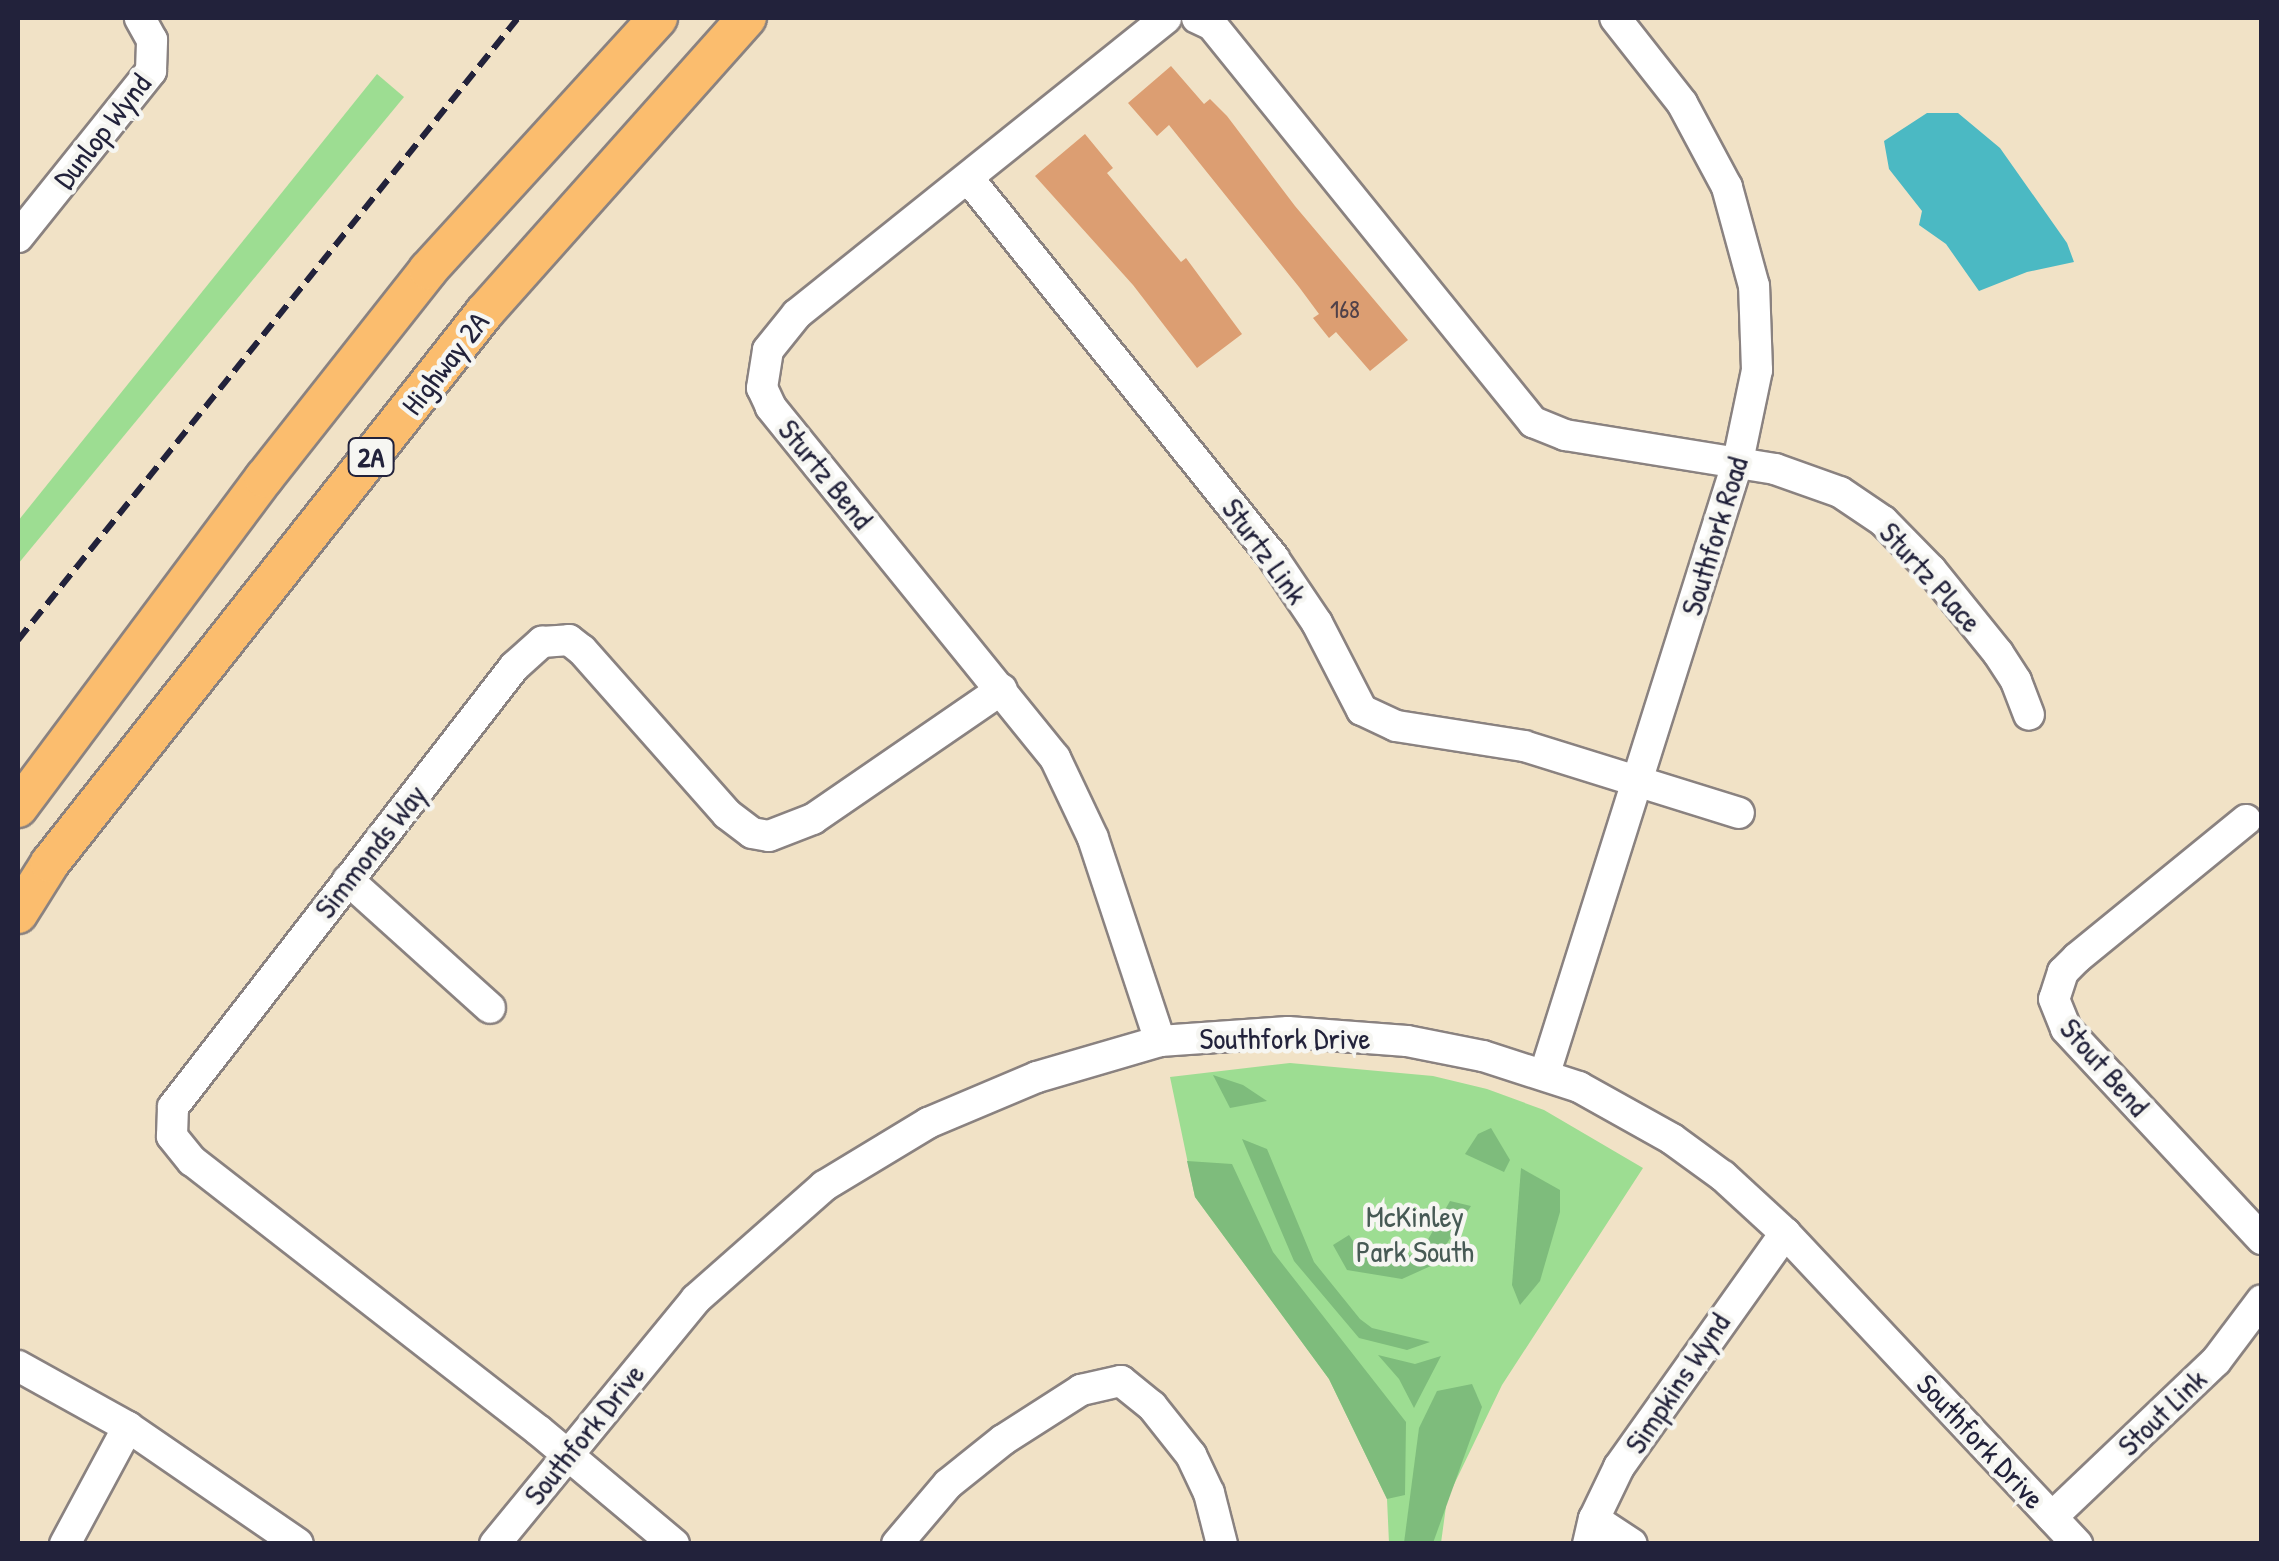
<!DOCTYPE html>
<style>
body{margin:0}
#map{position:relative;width:2279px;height:1561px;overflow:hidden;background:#f1e2c6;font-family:"Patrick Hand",sans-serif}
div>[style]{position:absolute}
.green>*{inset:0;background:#9ddd92}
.forest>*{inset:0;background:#7ebc7c}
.water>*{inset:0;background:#4bb9c3}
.building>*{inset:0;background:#dc9e72}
.roads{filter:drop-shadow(2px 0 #8a8280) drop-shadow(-2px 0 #8a8280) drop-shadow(0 2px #8a8280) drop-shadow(0 -2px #8a8280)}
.minor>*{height:30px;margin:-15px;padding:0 15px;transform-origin:15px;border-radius:15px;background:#fff}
.major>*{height:38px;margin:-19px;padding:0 19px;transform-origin:19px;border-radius:19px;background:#fbbd6e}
.rail>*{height:6px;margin-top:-3px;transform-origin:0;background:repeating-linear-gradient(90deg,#22223b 0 15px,transparent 0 23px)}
span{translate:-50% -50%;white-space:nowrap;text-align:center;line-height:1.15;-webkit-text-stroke:9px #f6f6f2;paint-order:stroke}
.number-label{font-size:25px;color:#504149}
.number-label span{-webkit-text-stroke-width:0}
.shield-label span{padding:2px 8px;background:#f6f6f2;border:2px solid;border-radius:8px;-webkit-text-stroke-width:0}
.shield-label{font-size:28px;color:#22223b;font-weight:700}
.street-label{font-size:30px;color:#22223b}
.park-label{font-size:30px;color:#475a55}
.frame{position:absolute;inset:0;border:20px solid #22223b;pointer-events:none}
</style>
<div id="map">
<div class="green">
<div style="clip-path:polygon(377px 74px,404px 97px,18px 564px,18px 521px)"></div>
<div style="clip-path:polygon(1290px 1063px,1433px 1076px,1487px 1089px,1544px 1110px,1643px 1168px,1502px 1385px,1447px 1499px,1441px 1543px,1389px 1543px,1387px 1499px,1329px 1379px,1195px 1197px,1170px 1077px)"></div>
</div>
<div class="forest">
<div style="clip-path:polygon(1213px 1075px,1243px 1085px,1267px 1101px,1230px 1108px)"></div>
<div style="clip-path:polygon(1491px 1128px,1510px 1160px,1504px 1172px,1465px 1154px,1478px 1134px)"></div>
<div style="clip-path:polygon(1242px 1139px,1267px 1149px,1314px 1262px,1360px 1319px,1372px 1328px,1430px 1342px,1407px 1350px,1359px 1338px,1294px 1261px)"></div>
<div style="clip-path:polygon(1187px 1161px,1232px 1164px,1273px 1252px,1406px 1422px,1405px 1495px,1387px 1499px,1329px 1379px,1195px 1197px)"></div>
<div style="clip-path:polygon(1521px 1168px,1560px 1190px,1560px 1212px,1540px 1281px,1520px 1305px,1512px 1285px)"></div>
<div style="clip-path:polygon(1450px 1201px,1471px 1206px,1433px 1265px,1402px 1279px,1347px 1270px,1333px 1245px,1349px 1235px,1361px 1253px,1402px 1258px,1422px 1250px)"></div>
<div style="clip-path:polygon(1378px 1355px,1415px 1364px,1441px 1356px,1414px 1408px,1399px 1379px)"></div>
<div style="clip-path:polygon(1472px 1384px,1482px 1407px,1433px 1543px,1404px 1543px,1419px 1428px,1437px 1391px)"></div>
</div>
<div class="water">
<div style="clip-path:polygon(1927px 113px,1958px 113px,2000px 148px,2067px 243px,2074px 262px,2027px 272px,1979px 291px,1946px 244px,1919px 225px,1922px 211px,1889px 169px,1884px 141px)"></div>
</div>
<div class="building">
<div style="clip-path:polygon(1171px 66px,1204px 104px,1210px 99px,1227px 116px,1295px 206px,1408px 340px,1370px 371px,1336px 332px,1329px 338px,1313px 318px,1319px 314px,1299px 287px,1169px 125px,1157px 136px,1128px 103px)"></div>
<div style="clip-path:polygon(1085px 134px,1113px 168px,1107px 173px,1181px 262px,1186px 258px,1242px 334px,1197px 368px,1133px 285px,1035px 176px)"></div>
</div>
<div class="roads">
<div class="minor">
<div style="left:1197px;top:18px;width:17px;rotate:25deg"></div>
<div style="left:1212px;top:25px;width:511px;rotate:51.04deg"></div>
<div style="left:1533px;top:422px;width:35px;rotate:22deg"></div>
<div style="left:1565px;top:435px;width:213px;rotate:9.2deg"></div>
<div style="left:1775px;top:469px;width:69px;rotate:19.5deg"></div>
<div style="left:1840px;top:492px;width:52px;rotate:34deg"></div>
<div style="left:1883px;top:521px;width:69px;rotate:45.6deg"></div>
<div style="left:1931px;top:570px;width:107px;rotate:51.1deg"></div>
<div style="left:1998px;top:653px;width:33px;rotate:57deg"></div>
<div style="left:2016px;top:681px;width:36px;rotate:69deg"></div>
<div style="left:969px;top:179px;width:487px;rotate:51.2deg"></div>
<div style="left:1274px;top:559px;width:77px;rotate:56.1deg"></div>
<div style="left:1317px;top:623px;width:98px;rotate:62.7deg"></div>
<div style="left:1362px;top:710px;width:38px;rotate:25deg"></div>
<div style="left:1396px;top:726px;width:130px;rotate:8.9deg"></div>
<div style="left:1524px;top:746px;width:225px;rotate:17.3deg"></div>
<div style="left:18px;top:237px;width:213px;rotate:-51.3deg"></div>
<div style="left:151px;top:71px;width:31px;rotate:-88deg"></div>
<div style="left:152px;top:40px;width:25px;rotate:-119deg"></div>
<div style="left:2246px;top:820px;width:218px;rotate:140.8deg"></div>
<div style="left:2077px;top:958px;width:20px;rotate:135deg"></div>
<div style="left:2063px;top:972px;width:28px;rotate:108deg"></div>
<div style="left:2054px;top:999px;width:32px;rotate:68deg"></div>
<div style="left:2066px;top:1029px;width:287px;rotate:47deg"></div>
<div style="left:348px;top:880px;width:191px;rotate:42deg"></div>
<div style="left:1160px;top:1041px;width:214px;rotate:-108.3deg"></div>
<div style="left:1093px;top:838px;width:89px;rotate:-115.4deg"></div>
<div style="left:1055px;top:758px;width:452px;rotate:-129deg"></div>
<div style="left:771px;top:407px;width:21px;rotate:-115deg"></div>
<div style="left:762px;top:388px;width:38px;rotate:-81deg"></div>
<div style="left:768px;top:350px;width:46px;rotate:-51.1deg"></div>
<div style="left:797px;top:314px;width:473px;rotate:-38.7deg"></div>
<div style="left:1545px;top:1073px;width:642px;rotate:-72.5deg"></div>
<div style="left:1738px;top:461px;width:93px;rotate:-78.2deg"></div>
<div style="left:1757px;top:370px;width:84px;rotate:-92deg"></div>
<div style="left:1754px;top:286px;width:103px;rotate:-105.3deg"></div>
<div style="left:1727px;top:187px;width:95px;rotate:-118.2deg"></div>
<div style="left:1682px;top:103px;width:108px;rotate:-128.2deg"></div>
<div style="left:18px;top:1366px;width:126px;rotate:29deg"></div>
<div style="left:128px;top:1427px;width:206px;rotate:34.5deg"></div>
<div style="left:2052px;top:1517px;width:226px;rotate:-43.6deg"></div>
<div style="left:2216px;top:1361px;width:76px;rotate:-53deg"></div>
<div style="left:1594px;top:1519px;width:45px;rotate:33.3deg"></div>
<div style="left:65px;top:1544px;width:133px;rotate:-61.7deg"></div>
<div style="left:495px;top:1544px;width:317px;rotate:-50.6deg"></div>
<div style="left:696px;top:1299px;width:171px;rotate:-41.4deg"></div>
<div style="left:824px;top:1186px;width:122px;rotate:-31.2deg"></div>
<div style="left:928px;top:1123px;width:118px;rotate:-22.9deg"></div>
<div style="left:1037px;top:1077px;width:128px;rotate:-16.3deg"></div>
<div style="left:1160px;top:1041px;width:128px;rotate:-4deg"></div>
<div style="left:1288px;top:1032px;width:119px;rotate:4.3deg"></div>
<div style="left:1407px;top:1041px;width:77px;rotate:11.2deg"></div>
<div style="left:1483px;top:1056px;width:101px;rotate:17.9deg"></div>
<div style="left:1579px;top:1087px;width:107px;rotate:29.2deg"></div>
<div style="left:1672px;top:1139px;width:63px;rotate:36deg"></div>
<div style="left:1723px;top:1176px;width:84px;rotate:42.6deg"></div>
<div style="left:1785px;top:1233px;width:427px;rotate:46.8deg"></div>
<div style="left:674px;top:1544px;width:177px;rotate:-140deg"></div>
<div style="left:538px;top:1430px;width:438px;rotate:-142.1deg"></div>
<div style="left:192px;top:1161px;width:32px;rotate:-129deg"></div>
<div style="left:172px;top:1136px;width:29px;rotate:-88deg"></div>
<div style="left:173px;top:1107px;width:557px;rotate:-52.22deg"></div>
<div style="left:514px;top:667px;width:38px;rotate:-42deg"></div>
<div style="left:542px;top:642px;width:27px;rotate:-4deg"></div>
<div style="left:569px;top:640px;width:16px;rotate:38deg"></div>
<div style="left:582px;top:650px;width:219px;rotate:48.5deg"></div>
<div style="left:727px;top:814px;width:31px;rotate:37deg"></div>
<div style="left:752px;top:833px;width:17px;rotate:10deg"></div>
<div style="left:769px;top:836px;width:47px;rotate:-21.1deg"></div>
<div style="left:813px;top:819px;width:229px;rotate:-34.5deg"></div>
<div style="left:897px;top:1544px;width:79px;rotate:-49.6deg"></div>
<div style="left:948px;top:1484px;width:70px;rotate:-38.7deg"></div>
<div style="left:1003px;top:1440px;width:93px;rotate:-32.7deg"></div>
<div style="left:1081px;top:1390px;width:41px;rotate:-12.7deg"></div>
<div style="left:1121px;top:1381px;width:40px;rotate:39deg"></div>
<div style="left:1152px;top:1406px;width:63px;rotate:51.5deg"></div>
<div style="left:1191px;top:1455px;width:42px;rotate:64.7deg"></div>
<div style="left:1209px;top:1493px;width:53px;rotate:75.7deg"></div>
<div style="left:1588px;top:1544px;width:26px;rotate:-77deg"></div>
<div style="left:1594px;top:1519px;width:58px;rotate:-64.3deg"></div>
<div style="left:1619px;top:1467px;width:287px;rotate:-54.6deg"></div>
</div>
<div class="major">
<div style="left:18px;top:808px;width:412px;rotate:-53.3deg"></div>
<div style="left:264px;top:478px;width:265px;rotate:-51.7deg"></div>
<div style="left:428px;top:270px;width:341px;rotate:-47.6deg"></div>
<div style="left:18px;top:914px;width:60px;rotate:-57.9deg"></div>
<div style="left:50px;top:863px;width:701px;rotate:-51.72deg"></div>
<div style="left:484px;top:313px;width:395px;rotate:-48.3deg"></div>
</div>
</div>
<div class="rail">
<div style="left:18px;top:640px;width:798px;rotate:-51.21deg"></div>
</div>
<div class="number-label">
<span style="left:1345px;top:309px">168</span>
</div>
<div class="shield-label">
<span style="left:371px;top:457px">2A</span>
</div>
<div class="street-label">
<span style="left:102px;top:131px;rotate:-52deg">Dunlop Wynd</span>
<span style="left:445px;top:363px;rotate:-52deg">Highway 2A</span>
<span style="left:826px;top:474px;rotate:51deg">Sturtz Bend</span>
<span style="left:1714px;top:536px;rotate:-73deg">Southfork Road</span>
<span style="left:1265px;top:551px;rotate:54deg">Sturtz Link</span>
<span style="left:1931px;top:577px;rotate:48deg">Sturtz Place</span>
<span style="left:370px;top:851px;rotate:-52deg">Simmonds Way</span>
<span style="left:1285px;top:1038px">Southfork Drive</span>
<span style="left:2105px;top:1067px;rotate:49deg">Stout Bend</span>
<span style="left:1677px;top:1383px;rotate:-56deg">Simpkins Wynd</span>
<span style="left:2162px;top:1412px;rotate:-44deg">Stout Link</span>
<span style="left:584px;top:1434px;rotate:-51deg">Southfork Drive</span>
<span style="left:1981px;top:1441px;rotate:47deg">Southfork Drive</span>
</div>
<div class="park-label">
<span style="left:1415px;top:1233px">McKinley<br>Park South</span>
</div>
<div class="frame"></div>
</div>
